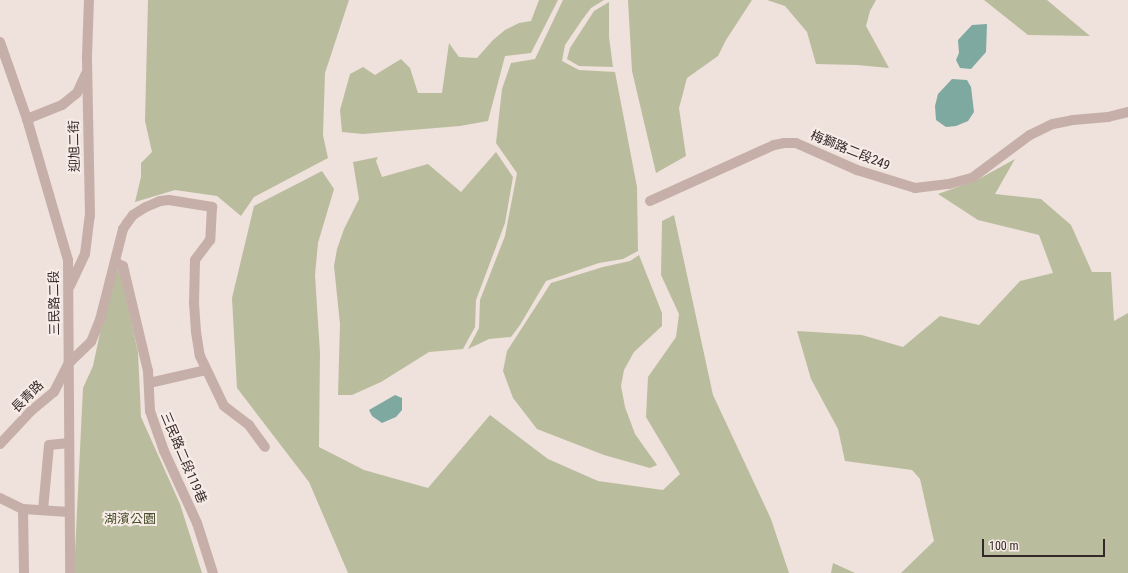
<!DOCTYPE html>
<meta charset="utf-8">
<style>
body{margin:0}
#map{position:relative;width:1128px;height:573px;overflow:hidden;background:#efe1db;font-family:"Roboto Condensed","Noto Sans TC",sans-serif}
div>[style]{position:absolute}
.green>*{inset:0;background:#b9bd9d}
.water>*{inset:0;background:#7da9a1}
.minor>*{height:10px;margin:-5px;padding:0 5px;transform-origin:5px;border-radius:5px;background:#c6afa8}
span{translate:-50% -50%;white-space:nowrap;text-align:center;line-height:1.15;-webkit-text-stroke:4px #f7ece7;paint-order:stroke}
.street-label{font-size:13px;color:#342928}
.park-label{font-size:13px;color:#4b502e}
.scale{position:absolute;left:982px;top:539px;width:123px;height:18px;box-sizing:border-box;border:2px solid #342928;border-top:0;padding-left:5px;font-size:12px;line-height:14px;white-space:nowrap;color:#342928;-webkit-text-stroke:3px #f7ece7;paint-order:stroke}
</style>
<div id="map">
<div class="green">
<div style="clip-path:polygon(148px 0,349px 0,325px 73px,323px 135px,328px 158px,254px 197px,241px 216px,217px 196px,175px 190px,135px 202px,141px 177px,141px 163px,152px 152px,145px 121px)"></div>
<div style="clip-path:polygon(539px 0,558px 0,531px 53px,505px 56px,488px 121px,460px 126px,363px 134px,342px 132px,340px 110px,350px 74px,363px 67px,375px 75px,401px 59px,410px 68px,418px 93px,442px 93px,449px 43px,459px 57px,477px 58px,493px 40px,505px 30px,519px 23px,531px 21px)"></div>
<div style="clip-path:polygon(563px 0,604px 0,591px 8px,582px 20px,565px 45px,562px 61px,579px 70px,615px 72px,637px 187px,638px 251px,623px 259px,599px 263px,546px 281px,520px 325px,511px 337px,489px 339px,468px 349px,479px 328px,480px 300px,505px 236px,517px 173px,496px 143px,502px 89px,511px 63px,535px 59px)"></div>
<div style="clip-path:polygon(628px 0,752px 0,726px 40px,718px 56px,687px 78px,679px 108px,686px 156px,656px 173px,632px 71px)"></div>
<div style="clip-path:polygon(767px 0,876px 0,870px 11px,866px 26px,889px 68px,857px 65px,816px 64px,807px 32px,785px 6px)"></div>
<div style="clip-path:polygon(984px 0,1047px 0,1090px 36px,1028px 35px)"></div>
<div style="clip-path:polygon(609px 2px,609px 37px,613px 67px,579px 66px,567px 59px,570px 48px,594px 11px)"></div>
<div style="clip-path:polygon(496px 152px,513px 177px,505px 223px,476px 300px,475px 327px,463px 349px,429px 352px,381px 382px,352px 395px,338px 395px,340px 324px,334px 266px,337px 249px,344px 229px,359px 199px,353px 162px,378px 157px,376px 161px,382px 177px,428px 164px,461px 192px)"></div>
<div style="clip-path:polygon(1015px 159px,995px 194px,1041px 199px,1071px 225px,1092px 272px,1111px 272px,1114px 321px,1128px 313px,1128px 573px,901px 573px,934px 541px,920px 479px,912px 470px,845px 461px,838px 429px,811px 379px,797px 331px,862px 335px,903px 347px,940px 316px,979px 325px,1020px 281px,1053px 273px,1039px 235px,978px 220px,938px 194px,977px 180px)"></div>
<div style="clip-path:polygon(322px 171px,334px 189px,318px 243px,315px 275px,320px 353px,319px 447px,364px 470px,428px 488px,490px 415px,548px 459px,598px 481px,663px 490px,680px 474px,646px 417px,648px 377px,676px 337px,679px 314px,661px 275px,662px 221px,674px 215px,713px 395px,771px 519px,789px 573px,348px 573px,309px 482px,237px 388px,232px 298px,254px 206px)"></div>
<div style="clip-path:polygon(639px 255px,662px 313px,662px 326px,634px 352px,624px 370px,621px 386px,625px 407px,635px 434px,657px 465px,650px 468px,604px 455px,537px 429px,513px 398px,503px 371px,507px 351px,551px 283px,603px 267px,630px 261px)"></div>
<div style="clip-path:polygon(119px 266px,138px 352px,141px 417px,180px 504px,202px 573px,74px 573px,83px 388px,93px 366px,104px 314px)"></div>
<div style="clip-path:polygon(833px 563px,855px 573px,831px 573px)"></div>
</div>
<div class="water">
<div style="clip-path:polygon(987px 24px,986px 52px,971px 69px,960px 68px,956px 60px,959px 53px,958px 40px,972px 25px)"></div>
<div style="clip-path:polygon(952px 79px,967px 80px,971px 87px,974px 112px,968px 121px,956px 126px,946px 127px,936px 120px,935px 106px,938px 94px)"></div>
<div style="clip-path:polygon(395px 395px,402px 398px,402px 410px,396px 417px,382px 423px,372px 416px,369px 410px)"></div>
</div>
<div class="minor">
<div style="left:0;top:42px;width:82px;rotate:70.7deg"></div>
<div style="left:27px;top:119px;width:147px;rotate:73.8deg"></div>
<div style="left:68px;top:260px;width:313px;rotate:89.6deg"></div>
<div style="left:27px;top:119px;width:38px;rotate:-22deg"></div>
<div style="left:62px;top:105px;width:19px;rotate:-39deg"></div>
<div style="left:77px;top:93px;width:21px;rotate:-65deg"></div>
<div style="left:650px;top:201px;width:136px;rotate:-24.3deg"></div>
<div style="left:774px;top:145px;width:10px;rotate:-11deg"></div>
<div style="left:784px;top:143px;width:12px"></div>
<div style="left:796px;top:143px;width:67px;rotate:23.9deg"></div>
<div style="left:857px;top:170px;width:61px;rotate:17.2deg"></div>
<div style="left:915px;top:188px;width:34px;rotate:-7deg"></div>
<div style="left:949px;top:184px;width:24px;rotate:-15deg"></div>
<div style="left:972px;top:178px;width:72px;rotate:-36.6deg"></div>
<div style="left:1030px;top:135px;width:25px;rotate:-26deg"></div>
<div style="left:1053px;top:124px;width:20px;rotate:-11deg"></div>
<div style="left:1073px;top:120px;width:35px;rotate:-5deg"></div>
<div style="left:1108px;top:117px;width:21px;rotate:-14deg"></div>
<div style="left:115px;top:262px;width:9px;rotate:27deg"></div>
<div style="left:123px;top:266px;width:108px;rotate:76.6deg"></div>
<div style="left:148px;top:371px;width:40px;rotate:87.1deg"></div>
<div style="left:150px;top:411px;width:42px;rotate:70.7deg"></div>
<div style="left:164px;top:451px;width:79px;rotate:65.4deg"></div>
<div style="left:197px;top:523px;width:52px;rotate:72.3deg"></div>
<div style="left:70px;top:286px;width:35px;rotate:-65deg"></div>
<div style="left:85px;top:254px;width:38px;rotate:-83deg"></div>
<div style="left:90px;top:216px;width:160px;rotate:-91.1deg"></div>
<div style="left:87px;top:56px;width:56px;rotate:-88deg"></div>
<div style="left:149px;top:383px;width:58px;rotate:-12.8deg"></div>
<div style="left:0;top:444px;width:45px;rotate:-46.8deg"></div>
<div style="left:31px;top:411px;width:30px;rotate:-40deg"></div>
<div style="left:54px;top:392px;width:33px;rotate:-63deg"></div>
<div style="left:69px;top:363px;width:30px;rotate:-44deg"></div>
<div style="left:91px;top:342px;width:24px;rotate:-68deg"></div>
<div style="left:100px;top:320px;width:94px;rotate:-75.8deg"></div>
<div style="left:123px;top:229px;width:7px;rotate:-56deg"></div>
<div style="left:127px;top:223px;width:10px;rotate:-53deg"></div>
<div style="left:133px;top:215px;width:15px;rotate:-32deg"></div>
<div style="left:146px;top:207px;width:15px;rotate:-23deg"></div>
<div style="left:160px;top:201px;width:9px;rotate:-6deg"></div>
<div style="left:169px;top:200px;width:44px;rotate:9.2deg"></div>
<div style="left:212px;top:207px;width:33px;rotate:93deg"></div>
<div style="left:210px;top:240px;width:25px;rotate:127deg"></div>
<div style="left:195px;top:260px;width:43px;rotate:91.3deg"></div>
<div style="left:194px;top:303px;width:29px;rotate:86deg"></div>
<div style="left:196px;top:332px;width:24px;rotate:81deg"></div>
<div style="left:200px;top:356px;width:55px;rotate:64.4deg"></div>
<div style="left:224px;top:406px;width:31px;rotate:37deg"></div>
<div style="left:249px;top:425px;width:27px;rotate:54deg"></div>
<div style="left:0;top:498px;width:25px;rotate:26deg"></div>
<div style="left:23px;top:509px;width:46px;rotate:3.7deg"></div>
<div style="left:23px;top:509px;width:64px;rotate:89.1deg"></div>
<div style="left:43px;top:510px;width:65px;rotate:-84.7deg"></div>
<div style="left:49px;top:445px;width:20px;rotate:-6deg"></div>
</div>
<div class="street-label">
<span style="left:75px;top:146px;rotate:-91deg">迎旭二街</span>
<span style="left:850px;top:151px;rotate:22deg">梅獅路二段249</span>
<span style="left:55px;top:303px;rotate:-91deg">三民路二段</span>
<span style="left:28px;top:397px;rotate:-45deg">長青路</span>
<span style="left:183px;top:458px;rotate:67deg">三民路二段119巷</span>
</div>
<div class="park-label">
<span style="left:130px;top:519px">湖濱公園</span>
</div>
<div class="scale">100 m</div>
</div>
